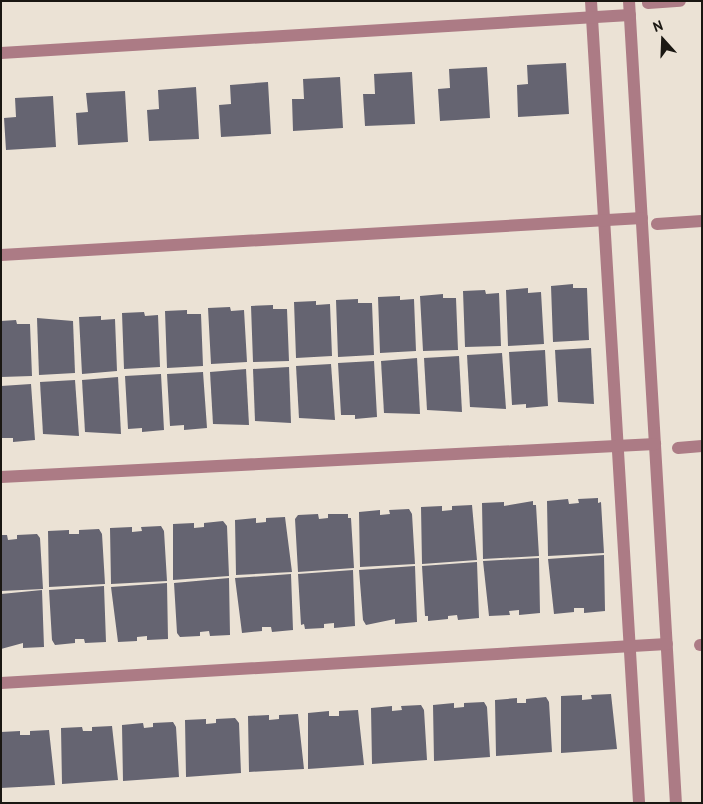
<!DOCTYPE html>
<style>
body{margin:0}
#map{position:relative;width:703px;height:804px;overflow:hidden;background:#ebe2d5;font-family:"PT Sans",sans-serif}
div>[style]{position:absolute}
.building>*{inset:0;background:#656471}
.street>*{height:12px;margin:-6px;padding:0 6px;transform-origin:6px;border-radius:6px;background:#ac7b85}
span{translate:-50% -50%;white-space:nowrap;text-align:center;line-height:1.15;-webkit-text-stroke:4px #ebe2d5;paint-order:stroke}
.frame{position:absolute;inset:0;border:2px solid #1a1712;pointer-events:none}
.north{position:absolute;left:638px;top:15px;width:50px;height:50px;-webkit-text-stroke:4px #ebe2d5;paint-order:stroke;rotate:340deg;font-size:14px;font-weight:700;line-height:20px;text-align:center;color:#1a1712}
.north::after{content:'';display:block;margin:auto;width:18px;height:22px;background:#1a1712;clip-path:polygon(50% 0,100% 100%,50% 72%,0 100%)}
</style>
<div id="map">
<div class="building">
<div style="clip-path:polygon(566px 63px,569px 114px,518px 117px,517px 85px,528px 84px,527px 65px)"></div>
<div style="clip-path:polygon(487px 67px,490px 118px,440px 121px,438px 89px,450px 88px,449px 69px)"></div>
<div style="clip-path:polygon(412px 72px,415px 124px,365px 126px,363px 94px,375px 94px,374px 74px)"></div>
<div style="clip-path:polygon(340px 77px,343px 128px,293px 131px,292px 99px,304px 99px,303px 79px)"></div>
<div style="clip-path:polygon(268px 82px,271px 134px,221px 137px,219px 105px,231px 104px,230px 85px)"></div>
<div style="clip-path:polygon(196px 87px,199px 139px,149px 141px,147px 110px,159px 109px,158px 90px)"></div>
<div style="clip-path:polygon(125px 91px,128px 142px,78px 145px,76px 113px,88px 112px,86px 93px)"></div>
<div style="clip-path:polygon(53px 96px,56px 147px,6px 150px,4px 118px,16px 117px,15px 98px)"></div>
<div style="clip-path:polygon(573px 284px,573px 288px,587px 288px,589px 340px,553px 342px,551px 286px)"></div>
<div style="clip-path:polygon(528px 288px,528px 293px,541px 292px,544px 344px,508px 346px,506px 290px)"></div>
<div style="clip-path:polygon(485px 290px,486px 294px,499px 293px,501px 346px,465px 347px,463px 291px)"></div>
<div style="clip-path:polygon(443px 294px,443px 298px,456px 298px,458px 350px,423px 351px,420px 296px)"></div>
<div style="clip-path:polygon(400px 296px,400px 300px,414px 299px,416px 351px,380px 353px,378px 297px)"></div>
<div style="clip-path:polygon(358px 299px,358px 303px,372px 303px,374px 355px,338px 357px,336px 300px)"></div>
<div style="clip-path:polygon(316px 301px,316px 305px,330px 304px,332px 356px,296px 358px,294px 302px)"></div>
<div style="clip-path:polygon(273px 305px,273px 309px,287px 309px,289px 361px,253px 362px,251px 306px)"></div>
<div style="clip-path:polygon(230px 307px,231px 311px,244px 310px,247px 362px,211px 364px,208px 308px)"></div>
<div style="clip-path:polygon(187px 310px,187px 314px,201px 314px,203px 366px,167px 368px,165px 311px)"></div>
<div style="clip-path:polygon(144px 312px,145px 316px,158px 315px,160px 367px,124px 369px,122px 313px)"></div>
<div style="clip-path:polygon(101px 316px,101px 320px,115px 319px,117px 371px,82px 374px,79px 317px)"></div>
<div style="clip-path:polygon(37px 318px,73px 321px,75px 373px,39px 375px)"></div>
<div style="clip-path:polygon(16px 320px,17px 324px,30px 324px,32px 376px,1px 377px,1px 321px)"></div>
<div style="clip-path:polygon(591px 348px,594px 404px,558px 402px,555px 350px)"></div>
<div style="clip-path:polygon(545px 350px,548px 406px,526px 408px,526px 404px,512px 405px,509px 352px)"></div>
<div style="clip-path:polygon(502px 353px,506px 409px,470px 407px,467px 355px)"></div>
<div style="clip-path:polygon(459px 356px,462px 412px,427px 410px,424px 358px)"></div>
<div style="clip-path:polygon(417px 358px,420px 414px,384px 413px,381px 361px)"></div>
<div style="clip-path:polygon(374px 361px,377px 417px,355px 419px,355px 415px,341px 415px,338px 363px)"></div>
<div style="clip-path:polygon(331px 364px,335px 420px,299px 418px,296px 366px)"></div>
<div style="clip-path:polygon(289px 367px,291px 423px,255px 421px,253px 369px)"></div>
<div style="clip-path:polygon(246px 369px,249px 425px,213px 424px,210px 372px)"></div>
<div style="clip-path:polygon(203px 372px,207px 428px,184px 430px,184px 425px,170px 426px,167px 374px)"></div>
<div style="clip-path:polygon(161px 374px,164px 430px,142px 432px,142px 428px,128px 429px,125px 376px)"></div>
<div style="clip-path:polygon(118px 377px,121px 434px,85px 432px,82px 380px)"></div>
<div style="clip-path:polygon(75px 380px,79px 436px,43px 434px,40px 382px)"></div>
<div style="clip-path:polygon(31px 384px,35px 440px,13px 442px,13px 438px,1px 438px,1px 386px)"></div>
<div style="clip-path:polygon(598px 498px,598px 503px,601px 502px,604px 553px,548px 556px,547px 501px,568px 499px,569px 504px,579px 503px,578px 499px)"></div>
<div style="clip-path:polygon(533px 501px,533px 505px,536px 505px,539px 556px,483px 559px,482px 503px,504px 502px,504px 506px)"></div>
<div style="clip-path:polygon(472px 505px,477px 560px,422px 564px,421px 507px,442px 506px,442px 511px,452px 510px,452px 506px)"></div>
<div style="clip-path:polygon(409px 509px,412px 514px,415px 564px,360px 567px,359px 512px,380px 510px,380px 515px,390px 514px,389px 510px)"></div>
<div style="clip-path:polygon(318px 514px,319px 519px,328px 518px,328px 514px,348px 514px,348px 518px,351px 518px,354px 568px,298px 572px,295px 519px,298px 515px)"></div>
<div style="clip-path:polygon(285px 517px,292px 572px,236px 575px,235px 520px,256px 518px,256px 523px,266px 522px,266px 518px)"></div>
<div style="clip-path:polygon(223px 521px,227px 526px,229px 576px,173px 580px,173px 524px,194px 523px,194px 528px,204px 527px,204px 523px)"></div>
<div style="clip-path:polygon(161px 526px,164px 531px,167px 581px,111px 584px,110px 528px,132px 527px,132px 532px,142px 531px,141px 527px)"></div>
<div style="clip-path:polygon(99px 529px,102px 534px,105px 584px,49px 587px,48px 531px,69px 530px,69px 534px,79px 534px,79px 530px)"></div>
<div style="clip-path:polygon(37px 534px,40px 538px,43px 589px,1px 591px,1px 535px,7px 535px,8px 540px,17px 539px,17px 535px)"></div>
<div style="clip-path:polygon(604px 555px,605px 611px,584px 613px,584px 608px,574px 608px,574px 612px,554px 614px,548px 559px)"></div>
<div style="clip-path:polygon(539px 558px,540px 613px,519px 615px,519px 610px,509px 611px,510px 615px,489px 616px,483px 561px)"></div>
<div style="clip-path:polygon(477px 562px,479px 618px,458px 620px,457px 615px,448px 616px,448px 619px,428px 621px,428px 616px,425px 616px,422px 566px)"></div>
<div style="clip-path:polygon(415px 566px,417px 622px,395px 624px,395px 619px,366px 625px,363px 620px,359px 570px)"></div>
<div style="clip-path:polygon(353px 570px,355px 626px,334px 628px,334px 623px,324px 624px,324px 628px,305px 629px,304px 624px,301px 625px,298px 574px)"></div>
<div style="clip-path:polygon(291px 574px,293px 630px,272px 632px,271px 627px,262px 627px,262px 631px,242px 633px,235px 578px)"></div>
<div style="clip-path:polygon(229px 578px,230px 635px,210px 636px,209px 631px,200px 632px,200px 636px,180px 637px,177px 633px,174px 583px)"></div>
<div style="clip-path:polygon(167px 583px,168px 639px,147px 640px,147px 636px,137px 637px,137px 641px,118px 642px,111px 587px)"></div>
<div style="clip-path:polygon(104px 586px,106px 642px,85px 643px,84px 639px,75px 639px,75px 643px,55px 645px,52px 640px,49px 590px)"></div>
<div style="clip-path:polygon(42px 590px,44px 647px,23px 648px,23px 643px,1px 649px,1px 594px)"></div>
<div style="clip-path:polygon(611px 694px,617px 749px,561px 753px,561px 696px,582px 695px,582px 700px,592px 699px,591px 695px)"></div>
<div style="clip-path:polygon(546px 697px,549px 702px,552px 752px,496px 756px,495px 700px,517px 698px,517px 703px,526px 703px,526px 699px)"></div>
<div style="clip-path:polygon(484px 702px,487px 707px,490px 757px,434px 761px,433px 705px,454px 703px,454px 708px,464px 707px,464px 703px)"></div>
<div style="clip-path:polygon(421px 705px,424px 710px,427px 760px,372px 764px,371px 708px,392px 706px,392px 711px,402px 710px,401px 706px)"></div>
<div style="clip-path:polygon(358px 710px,364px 765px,308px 769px,308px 713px,329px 711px,329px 716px,339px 716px,339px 711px)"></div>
<div style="clip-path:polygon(298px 714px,304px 769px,249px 772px,248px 716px,269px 715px,269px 720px,279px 719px,279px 715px)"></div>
<div style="clip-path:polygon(235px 718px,239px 723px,241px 773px,186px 777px,185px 720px,206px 719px,206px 724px,216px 723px,216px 719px)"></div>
<div style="clip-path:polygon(173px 722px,176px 727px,179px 777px,123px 781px,122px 725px,143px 723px,144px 728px,153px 727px,153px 723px)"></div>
<div style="clip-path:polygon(112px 726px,118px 780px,62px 784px,61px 728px,82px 727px,83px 731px,92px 731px,92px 727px)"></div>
<div style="clip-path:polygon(49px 730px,55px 785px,1px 788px,1px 732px,20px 731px,20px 735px,30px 735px,30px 731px)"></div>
</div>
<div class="street">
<div style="left:591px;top:1px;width:803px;rotate:86.57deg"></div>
<div style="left:629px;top:1px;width:803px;rotate:86.65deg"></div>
<div style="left:648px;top:3px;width:32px;rotate:-4deg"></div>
<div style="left:1px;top:53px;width:630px;rotate:-3.46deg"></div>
<div style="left:657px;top:224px;width:45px;rotate:-3.8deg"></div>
<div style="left:1px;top:255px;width:642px;rotate:-3.3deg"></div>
<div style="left:678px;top:448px;width:24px;rotate:-5deg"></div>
<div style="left:1px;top:477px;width:655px;rotate:-2.89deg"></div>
<div style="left:700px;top:645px;width:2px"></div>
<div style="left:1px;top:683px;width:667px;rotate:-3.35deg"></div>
</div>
<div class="frame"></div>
<div class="north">N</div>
</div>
